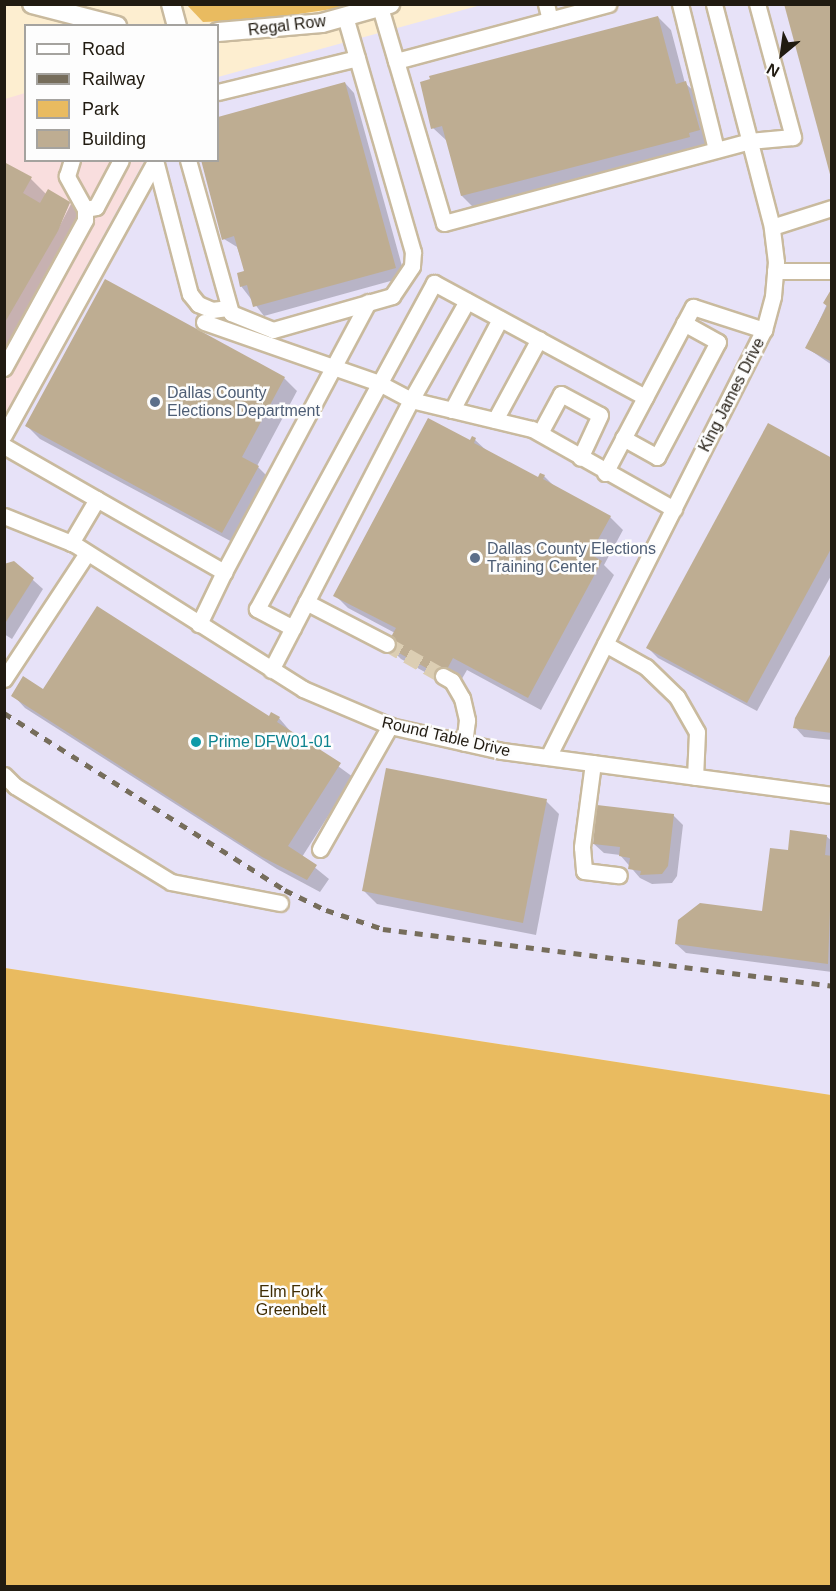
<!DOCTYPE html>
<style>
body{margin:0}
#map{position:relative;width:836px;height:1591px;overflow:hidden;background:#fdeed0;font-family:Helvetica,sans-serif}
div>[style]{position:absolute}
.commercial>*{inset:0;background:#f9dede}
.industrial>*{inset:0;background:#e7e2f8}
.green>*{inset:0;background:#e9bb60}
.shadow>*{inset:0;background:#0003}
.building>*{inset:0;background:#bead92}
.minor-tunnel>*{height:15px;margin-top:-7.5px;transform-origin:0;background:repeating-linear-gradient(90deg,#dcceb3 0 15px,transparent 0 23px)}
.roads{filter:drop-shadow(2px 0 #c9ba9e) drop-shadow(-2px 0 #c9ba9e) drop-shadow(0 2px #c9ba9e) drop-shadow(0 -2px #c9ba9e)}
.minor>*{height:15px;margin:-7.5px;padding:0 7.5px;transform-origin:7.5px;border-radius:7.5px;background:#fff}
.major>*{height:18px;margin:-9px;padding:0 9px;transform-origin:9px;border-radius:9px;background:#fff}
.rail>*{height:4.5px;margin-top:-2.25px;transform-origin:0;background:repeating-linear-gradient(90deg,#766d5b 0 8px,transparent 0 16px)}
.dots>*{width:16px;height:16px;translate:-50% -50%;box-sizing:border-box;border:3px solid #fdfdfd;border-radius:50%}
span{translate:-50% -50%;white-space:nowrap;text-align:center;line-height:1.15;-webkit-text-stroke:5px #fdfdfd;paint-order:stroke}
.street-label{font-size:16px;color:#211b11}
.service-label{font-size:16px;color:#4e5e75}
.left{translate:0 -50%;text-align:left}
.culture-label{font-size:16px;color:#0d838f}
.park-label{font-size:16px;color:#412e04}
.frame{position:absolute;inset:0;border:6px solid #211b11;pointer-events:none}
.legend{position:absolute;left:24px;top:24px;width:195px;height:138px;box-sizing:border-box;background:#fdfdfd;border:2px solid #a5a39f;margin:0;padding:8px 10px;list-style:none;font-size:18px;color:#211b11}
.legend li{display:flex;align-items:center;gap:12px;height:30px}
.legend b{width:30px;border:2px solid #a5a39f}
.north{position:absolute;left:752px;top:24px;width:60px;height:60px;-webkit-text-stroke:4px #fdfdfd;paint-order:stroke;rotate:209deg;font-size:16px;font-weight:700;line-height:24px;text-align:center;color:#211b11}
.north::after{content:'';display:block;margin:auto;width:21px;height:27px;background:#211b11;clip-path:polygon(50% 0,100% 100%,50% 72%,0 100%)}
</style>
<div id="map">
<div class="commercial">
<div style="clip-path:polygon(25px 93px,26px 160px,144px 161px,5px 416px,5px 99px)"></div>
</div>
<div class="industrial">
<div style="clip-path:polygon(481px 5px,831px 5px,831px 1095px,5px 968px,4px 416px,144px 161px,218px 160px,218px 77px)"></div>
</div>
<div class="green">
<div style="clip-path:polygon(187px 5px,359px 5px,258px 20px,203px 22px)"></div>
<div style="clip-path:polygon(5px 968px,831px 1095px,831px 1586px,5px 1586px)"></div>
</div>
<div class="shadow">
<div style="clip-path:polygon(658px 17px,671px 30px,685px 83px,699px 96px,712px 143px,701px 145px,702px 149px,475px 209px,462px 196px,447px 141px,433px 128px)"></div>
<div style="clip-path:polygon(345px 83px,354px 93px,405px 277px,264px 316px,241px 286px,246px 272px,237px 247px,224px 239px,218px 120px)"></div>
<div style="clip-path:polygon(4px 164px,31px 179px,46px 194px,48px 191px,70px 203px,54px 237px,71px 204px,88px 222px,4px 374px)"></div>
<div style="clip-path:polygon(105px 281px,284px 378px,297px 391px,257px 466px,271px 480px,236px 544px,40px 439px,27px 426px)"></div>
<div style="clip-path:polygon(832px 293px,832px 365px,807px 348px)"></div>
<div style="clip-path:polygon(473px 438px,488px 452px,538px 479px,544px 476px,555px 487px,610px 517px,623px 530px,604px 565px,614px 575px,541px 710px,467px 670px,456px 689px,401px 659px,388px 646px,395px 633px,348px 608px,335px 595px)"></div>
<div style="clip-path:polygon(832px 459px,832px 574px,757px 711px,658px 658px,648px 648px)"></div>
<div style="clip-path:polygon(14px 563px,43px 589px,12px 639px,4px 634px,4px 565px)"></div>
<div style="clip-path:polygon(832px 658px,832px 740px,804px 737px,795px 727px)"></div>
<div style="clip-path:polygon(43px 691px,279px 718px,291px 732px,353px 777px,302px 857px,329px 879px,320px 892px,277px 869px,25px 708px,13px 695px)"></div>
<div style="clip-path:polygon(546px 801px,559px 814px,536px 935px,377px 904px,364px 891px)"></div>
<div style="clip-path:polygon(673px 815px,683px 825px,677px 876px,672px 883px,652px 884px,640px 878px,620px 855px,604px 853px,594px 844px)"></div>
<div style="clip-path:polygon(826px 836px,832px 841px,832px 972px,686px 953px,676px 944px,764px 913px,789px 852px)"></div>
</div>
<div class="building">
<div style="clip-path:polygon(784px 4px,832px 4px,832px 177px,831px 178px)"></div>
<div style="clip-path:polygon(658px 16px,676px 84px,686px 81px,700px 130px,689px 133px,690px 137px,461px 196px,442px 126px,431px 129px,420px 82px,430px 79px,429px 76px)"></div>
<div style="clip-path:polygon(345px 82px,396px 268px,253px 307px,247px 285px,240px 287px,237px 273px,244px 271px,234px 236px,222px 240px,201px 160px,218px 160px,218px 117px)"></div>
<div style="clip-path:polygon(4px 162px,32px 177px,23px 193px,40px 203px,48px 189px,70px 202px,58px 231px,4px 324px)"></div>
<div style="clip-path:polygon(105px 279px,285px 377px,242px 457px,259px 466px,222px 533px,25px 426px)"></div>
<div style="clip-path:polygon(832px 288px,832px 362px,805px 348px,827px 306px,823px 303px)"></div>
<div style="clip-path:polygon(428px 418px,470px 440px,472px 436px,476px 438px,474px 443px,538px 477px,540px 473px,545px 475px,543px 479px,611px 516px,590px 554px,602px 561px,528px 698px,453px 658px,443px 677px,386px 646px,396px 628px,333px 596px)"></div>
<div style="clip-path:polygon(768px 423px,832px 458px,832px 547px,747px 703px,646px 648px)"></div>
<div style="clip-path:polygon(14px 561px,34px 578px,4px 625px,4px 564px)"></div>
<div style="clip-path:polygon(97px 606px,269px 716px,271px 712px,280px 717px,277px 722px,341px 763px,288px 846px,317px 865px,307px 880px,262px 857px,11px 696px,23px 676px,43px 689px)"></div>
<div style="clip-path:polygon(832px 651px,832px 733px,793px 728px,795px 718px)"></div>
<div style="clip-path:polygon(386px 768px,547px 799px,523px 923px,362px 891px)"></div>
<div style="clip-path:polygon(597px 805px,674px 814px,668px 866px,662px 874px,640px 875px,641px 871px,628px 869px,630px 858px,619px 856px,620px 847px,593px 844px)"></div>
<div style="clip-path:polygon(790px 830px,827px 835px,825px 855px,832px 856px,828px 964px,675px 944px,678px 920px,700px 903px,762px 911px,770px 848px,788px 850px)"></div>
</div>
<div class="minor-tunnel">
<div style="left:387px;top:644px;width:64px;rotate:29.7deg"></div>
</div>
<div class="roads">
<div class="minor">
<div style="left:546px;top:4px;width:16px;rotate:76deg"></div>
<div style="left:680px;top:4px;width:150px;rotate:76.1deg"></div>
<div style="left:380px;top:7px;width:225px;rotate:73.5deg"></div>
<div style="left:444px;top:223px;width:316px;rotate:-15deg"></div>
<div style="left:749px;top:141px;width:44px;rotate:-5.2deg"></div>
<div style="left:793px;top:137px;width:138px;rotate:-105.1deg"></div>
<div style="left:396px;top:61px;width:220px;rotate:-15deg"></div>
<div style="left:218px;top:92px;width:143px;rotate:-13.7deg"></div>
<div style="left:155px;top:160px;width:138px;rotate:75.4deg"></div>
<div style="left:190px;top:294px;width:13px;rotate:51deg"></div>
<div style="left:198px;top:304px;width:15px;rotate:23deg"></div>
<div style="left:212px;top:310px;width:17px;rotate:-7deg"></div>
<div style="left:188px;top:160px;width:159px;rotate:74.3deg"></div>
<div style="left:231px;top:313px;width:45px;rotate:22deg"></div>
<div style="left:273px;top:330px;width:124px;rotate:-15.9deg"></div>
<div style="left:392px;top:296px;width:36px;rotate:-56deg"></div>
<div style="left:412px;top:266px;width:14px;rotate:-86deg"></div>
<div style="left:413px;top:252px;width:245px;rotate:-106.1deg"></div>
<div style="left:85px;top:209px;width:11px;rotate:-10deg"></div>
<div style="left:96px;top:207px;width:53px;rotate:-62deg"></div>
<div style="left:772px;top:227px;width:63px;rotate:-17.6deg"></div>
<div style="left:775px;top:271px;width:57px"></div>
<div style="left:467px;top:301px;width:114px;rotate:119.5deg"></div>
<div style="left:411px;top:400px;width:124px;rotate:13.5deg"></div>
<div style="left:532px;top:429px;width:163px;rotate:29.4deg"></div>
<div style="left:204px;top:322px;width:185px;rotate:19.2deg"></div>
<div style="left:379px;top:383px;width:36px;rotate:28deg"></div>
<div style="left:411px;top:400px;width:304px;rotate:117.4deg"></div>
<div style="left:4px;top:368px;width:169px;rotate:-61.3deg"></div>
<div style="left:85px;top:220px;width:11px;rotate:-90deg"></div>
<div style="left:85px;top:209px;width:38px;rotate:-119deg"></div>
<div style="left:67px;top:176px;width:17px;rotate:-73deg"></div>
<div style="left:452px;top:410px;width:103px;rotate:-62.2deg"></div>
<div style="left:495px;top:420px;width:92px;rotate:-61.5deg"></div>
<div style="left:540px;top:433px;width:44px;rotate:-61.7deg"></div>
<div style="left:561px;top:394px;width:44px;rotate:28.3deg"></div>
<div style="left:600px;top:415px;width:47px;rotate:114.9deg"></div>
<div style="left:4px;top:435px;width:312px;rotate:-61.1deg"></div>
<div style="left:623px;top:438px;width:39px;rotate:29deg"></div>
<div style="left:657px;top:457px;width:130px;rotate:-62.1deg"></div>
<div style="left:718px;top:342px;width:39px;rotate:-151deg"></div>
<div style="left:4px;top:446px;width:254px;rotate:29.8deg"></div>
<div style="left:224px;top:572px;width:58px;rotate:115.7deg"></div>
<div style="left:605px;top:473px;width:188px;rotate:-62.1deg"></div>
<div style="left:693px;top:307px;width:75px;rotate:17.9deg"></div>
<div style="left:4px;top:516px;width:75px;rotate:21.8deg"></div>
<div style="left:74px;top:544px;width:271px;rotate:32.3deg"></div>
<div style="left:303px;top:689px;width:95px;rotate:23deg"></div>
<div style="left:390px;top:726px;width:115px;rotate:12.6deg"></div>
<div style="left:502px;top:751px;width:333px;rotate:7.6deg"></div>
<div style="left:71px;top:543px;width:51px;rotate:-59.4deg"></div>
<div style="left:224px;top:572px;width:306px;rotate:-61.9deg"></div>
<div style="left:306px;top:602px;width:91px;rotate:27.4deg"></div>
<div style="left:293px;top:628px;width:41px;rotate:-152.2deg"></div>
<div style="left:257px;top:609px;width:371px;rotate:-61.5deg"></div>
<div style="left:434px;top:283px;width:240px;rotate:28.4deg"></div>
<div style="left:605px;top:644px;width:47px;rotate:29.3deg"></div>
<div style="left:646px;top:667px;width:43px;rotate:44.1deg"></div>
<div style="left:677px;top:697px;width:40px;rotate:60.3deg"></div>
<div style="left:697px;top:732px;width:45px;rotate:92.5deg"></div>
<div style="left:443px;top:676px;width:10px;rotate:29deg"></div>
<div style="left:452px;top:681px;width:20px;rotate:60deg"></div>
<div style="left:462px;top:698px;width:23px;rotate:77deg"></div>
<div style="left:467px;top:720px;width:23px;rotate:97deg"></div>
<div style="left:4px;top:679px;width:151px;rotate:-56.6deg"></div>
<div style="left:548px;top:757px;width:479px;rotate:-63.2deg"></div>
<div style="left:764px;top:330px;width:35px;rotate:-75deg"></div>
<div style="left:773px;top:296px;width:34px;rotate:-85deg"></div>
<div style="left:776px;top:262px;width:35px;rotate:-97deg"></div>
<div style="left:772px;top:227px;width:230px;rotate:-104.6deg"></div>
<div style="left:593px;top:763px;width:85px;rotate:97.5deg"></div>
<div style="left:582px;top:847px;width:24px;rotate:85deg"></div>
<div style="left:584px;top:871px;width:35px;rotate:7deg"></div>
<div style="left:4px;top:775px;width:16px;rotate:45deg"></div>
<div style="left:15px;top:786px;width:183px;rotate:31.6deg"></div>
<div style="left:171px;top:882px;width:111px;rotate:10.9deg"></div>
<div style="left:320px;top:849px;width:142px;rotate:-60.4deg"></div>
</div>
<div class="major">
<div style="left:32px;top:4px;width:88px;rotate:14.5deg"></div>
<div style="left:171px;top:4px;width:23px;rotate:75deg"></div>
<div style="left:218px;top:32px;width:104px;rotate:-4.9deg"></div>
<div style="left:322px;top:23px;width:71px;rotate:-15.6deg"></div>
</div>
</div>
<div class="rail">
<div style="left:4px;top:713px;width:332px;rotate:32.2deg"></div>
<div style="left:285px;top:890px;width:46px;rotate:26deg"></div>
<div style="left:326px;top:910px;width:60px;rotate:18.4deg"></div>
<div style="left:383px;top:929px;width:453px;rotate:7.2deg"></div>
</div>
<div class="dots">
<div style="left:155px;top:402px;background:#5c6f8a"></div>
<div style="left:475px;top:558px;background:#5c6f8a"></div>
<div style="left:196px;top:742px;background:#0f9aa8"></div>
</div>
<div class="street-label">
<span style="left:287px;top:26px;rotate:-7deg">Regal Row</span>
<span style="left:732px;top:395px;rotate:-63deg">King James Drive</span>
<span style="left:446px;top:737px;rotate:13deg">Round Table Drive</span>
</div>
<div class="service-label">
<span class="left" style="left:167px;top:402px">Dallas County<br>Elections Department</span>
<span class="left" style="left:487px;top:558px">Dallas County Elections<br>Training Center</span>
</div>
<div class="culture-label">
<span class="left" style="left:208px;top:742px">Prime DFW01-01</span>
</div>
<div class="park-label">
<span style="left:291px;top:1301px">Elm Fork<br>Greenbelt</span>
</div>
<div class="frame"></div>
<ul class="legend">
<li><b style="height:8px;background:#fff"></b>Road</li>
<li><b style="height:8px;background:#766d5b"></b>Railway</li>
<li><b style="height:16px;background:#e9bb60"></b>Park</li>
<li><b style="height:16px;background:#bead92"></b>Building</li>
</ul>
<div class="north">N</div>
</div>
